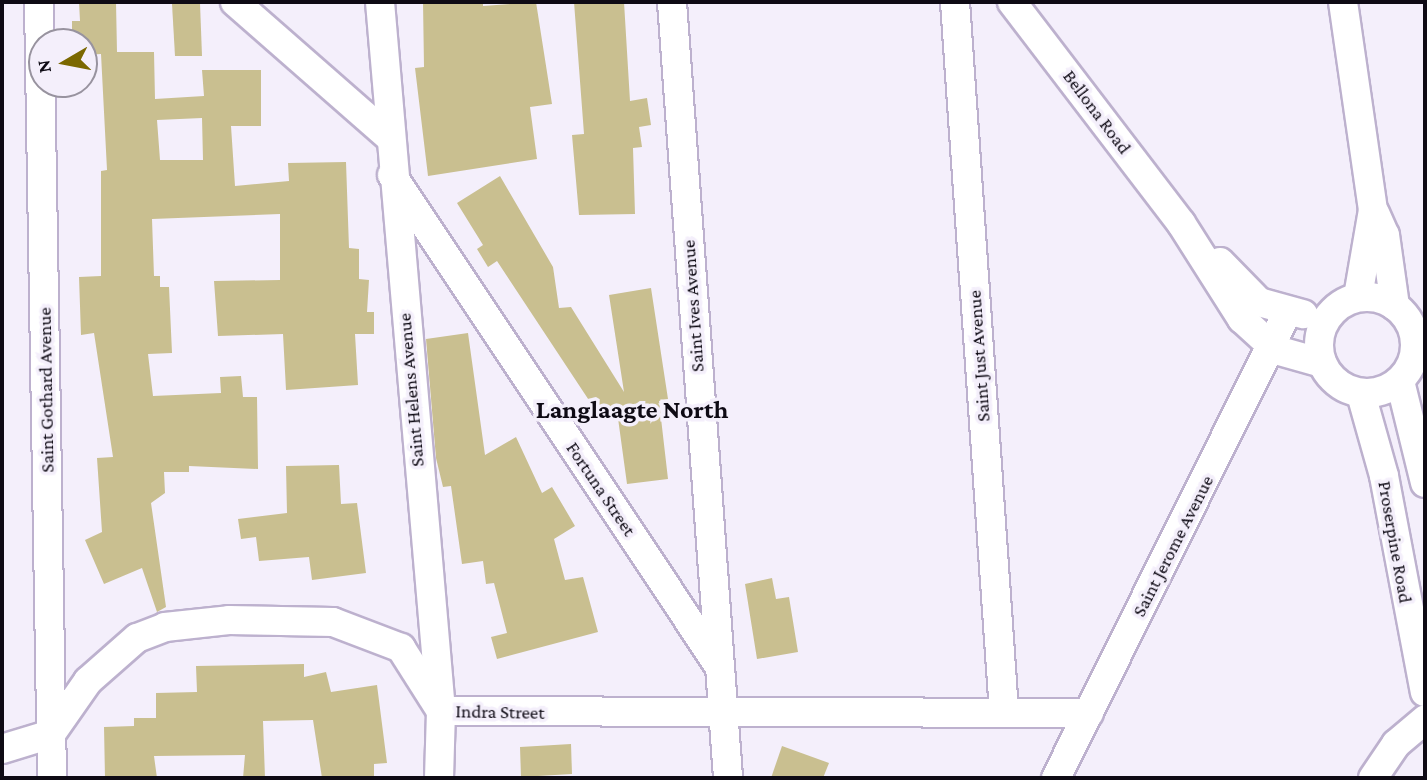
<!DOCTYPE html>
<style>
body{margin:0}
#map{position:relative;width:1427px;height:780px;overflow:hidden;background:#f4effb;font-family:"Crimson Pro",serif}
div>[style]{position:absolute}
.building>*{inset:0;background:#c9bf90}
.roads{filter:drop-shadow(2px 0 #bdb1ce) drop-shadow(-2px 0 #bdb1ce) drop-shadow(0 2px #bdb1ce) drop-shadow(0 -2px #bdb1ce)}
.street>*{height:28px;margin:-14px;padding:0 14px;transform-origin:14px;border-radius:14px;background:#fff}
.street>.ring{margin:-14px;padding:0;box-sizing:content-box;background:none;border:28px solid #fff;border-radius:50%}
span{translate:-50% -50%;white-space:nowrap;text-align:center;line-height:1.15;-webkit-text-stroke:7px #f4effb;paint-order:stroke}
.street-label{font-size:19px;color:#0e0a14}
.district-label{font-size:26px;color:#0e0a14;font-weight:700}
.frame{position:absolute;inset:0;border:4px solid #0e0a14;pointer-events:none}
.north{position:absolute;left:28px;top:28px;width:70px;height:70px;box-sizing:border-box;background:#f4effb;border:2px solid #98939f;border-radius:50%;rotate:260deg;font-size:19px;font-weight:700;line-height:28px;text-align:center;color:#0e0a14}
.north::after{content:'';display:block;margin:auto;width:24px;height:32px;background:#7b6800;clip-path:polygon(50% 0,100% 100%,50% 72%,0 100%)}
</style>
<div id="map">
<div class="building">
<div style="clip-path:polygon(evenodd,79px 2px,116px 2px,117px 52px,154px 52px,155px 99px,204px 96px,202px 70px,261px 70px,261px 126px,231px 126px,235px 186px,289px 181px,288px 163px,346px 162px,349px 248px,359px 249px,359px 279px,369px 280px,367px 312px,374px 312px,374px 334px,355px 334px,358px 385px,286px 390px,283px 334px,218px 336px,214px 281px,280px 280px,280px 214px,152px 219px,154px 276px,160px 276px,160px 287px,169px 287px,172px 353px,148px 354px,153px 396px,221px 393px,220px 377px,241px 376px,243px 397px,257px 397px,258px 469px,189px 466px,189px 472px,164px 472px,165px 493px,151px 503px,166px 607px,157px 612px,142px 568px,104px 584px,85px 540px,102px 532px,97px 458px,113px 457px,94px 333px,81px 335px,79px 277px,101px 276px,101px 171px,107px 170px,101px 54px,84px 55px,84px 42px,72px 42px,72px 21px,80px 21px,79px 2px,202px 118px,203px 160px,160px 160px,157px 120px,202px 118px)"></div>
<div style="clip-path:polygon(423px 2px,483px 2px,483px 6px,536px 2px,552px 104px,530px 107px,537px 159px,428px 176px,415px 68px,424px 67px)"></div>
<div style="clip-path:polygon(574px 2px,624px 2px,630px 101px,647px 98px,651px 125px,639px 127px,642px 147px,633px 148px,635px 214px,579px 215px,572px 135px,584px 134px)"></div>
<div style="clip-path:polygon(200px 3px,202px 56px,175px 56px,172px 4px)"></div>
<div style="clip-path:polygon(500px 176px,553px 267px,559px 308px,571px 307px,624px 392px,609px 295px,651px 288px,668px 399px,659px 401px,668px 479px,627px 484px,617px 411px,602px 420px,497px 261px,488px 267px,477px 249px,483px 245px,457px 203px)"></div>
<div style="clip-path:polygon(468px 333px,485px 455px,516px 437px,542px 493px,552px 487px,575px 526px,554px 539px,565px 580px,583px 577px,598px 632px,497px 659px,491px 637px,507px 633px,494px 583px,486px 584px,483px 561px,462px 564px,451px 486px,443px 487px,436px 458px,426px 339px)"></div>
<div style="clip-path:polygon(339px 465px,341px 504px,357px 503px,366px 573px,312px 580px,309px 557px,259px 561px,256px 537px,241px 539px,238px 519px,287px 513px,286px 466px)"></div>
<div style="clip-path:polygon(772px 578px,776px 599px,789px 597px,798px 652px,757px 659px,745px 584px)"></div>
<div style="clip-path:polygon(304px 664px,304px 677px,326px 672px,331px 692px,377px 685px,387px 763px,374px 764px,374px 778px,322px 778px,313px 720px,263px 721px,265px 778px,243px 778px,245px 755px,154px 756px,157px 778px,105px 778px,104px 727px,134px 726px,134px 718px,156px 718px,156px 693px,197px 692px,196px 666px)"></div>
<div style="clip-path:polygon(571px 744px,572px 774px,521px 777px,520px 747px)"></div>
<div style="clip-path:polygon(782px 746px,829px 763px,823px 778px,771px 778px)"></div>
</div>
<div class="roads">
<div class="street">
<div style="left:39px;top:2px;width:776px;rotate:89.04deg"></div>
<div style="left:235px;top:2px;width:203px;rotate:41.2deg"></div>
<div style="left:380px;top:2px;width:712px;rotate:85.08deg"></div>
<div style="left:441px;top:711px;width:67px;rotate:91.7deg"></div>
<div style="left:672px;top:2px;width:778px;rotate:85.87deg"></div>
<div style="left:955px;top:2px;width:711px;rotate:86.05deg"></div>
<div style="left:1012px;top:2px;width:278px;rotate:52.6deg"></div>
<div style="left:1181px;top:223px;width:114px;rotate:57.6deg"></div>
<div style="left:1242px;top:319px;width:46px;rotate:42.4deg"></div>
<div style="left:1276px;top:350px;width:48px;rotate:15.8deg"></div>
<div style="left:1343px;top:2px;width:210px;rotate:81.8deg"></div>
<div style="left:1373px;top:210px;width:88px;rotate:99.8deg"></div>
<div style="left:392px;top:175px;width:586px;rotate:56.34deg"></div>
<div style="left:1375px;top:213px;width:24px;rotate:66deg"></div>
<div style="left:1385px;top:235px;width:72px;rotate:82deg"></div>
<div style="left:1220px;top:262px;width:56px;rotate:45.7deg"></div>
<div style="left:1259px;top:302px;width:46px;rotate:15.3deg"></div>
<div class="ring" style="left:1319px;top:297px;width:68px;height:68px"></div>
<div style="left:1400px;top:381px;width:105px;rotate:76.2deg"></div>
<div style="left:1361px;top:394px;width:85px;rotate:74.3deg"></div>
<div style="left:1384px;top:476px;width:220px;rotate:79.3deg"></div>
<div style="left:2px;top:749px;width:51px;rotate:-17deg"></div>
<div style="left:51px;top:734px;width:65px;rotate:-55.1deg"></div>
<div style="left:88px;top:681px;width:65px;rotate:-41.3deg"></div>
<div style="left:137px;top:638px;width:30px;rotate:-21deg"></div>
<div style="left:165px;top:627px;width:64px;rotate:-6.2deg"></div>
<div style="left:229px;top:620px;width:104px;rotate:1.1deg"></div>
<div style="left:333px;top:622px;width:73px;rotate:20.9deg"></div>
<div style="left:401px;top:648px;width:75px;rotate:57.6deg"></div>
<div style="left:441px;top:711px;width:648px;rotate:0.18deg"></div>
<div style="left:1056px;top:778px;width:519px;rotate:-63.58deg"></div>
<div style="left:1373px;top:778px;width:41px;rotate:-55.9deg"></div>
<div style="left:1396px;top:744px;width:38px;rotate:-40deg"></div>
</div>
</div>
<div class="street-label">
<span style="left:1097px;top:112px;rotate:53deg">Bellona Road</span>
<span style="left:693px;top:306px;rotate:-94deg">Saint Ives Avenue</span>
<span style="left:979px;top:356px;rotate:-94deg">Saint Just Avenue</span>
<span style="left:46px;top:390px;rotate:-91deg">Saint Gothard Avenue</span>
<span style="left:411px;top:390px;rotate:-95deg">Saint Helens Avenue</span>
<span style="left:601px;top:489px;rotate:56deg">Fortuna Street</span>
<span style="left:1395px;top:542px;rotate:80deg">Proserpine Road</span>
<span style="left:1173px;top:546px;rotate:-63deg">Saint Jerome Avenue</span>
<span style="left:500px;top:712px;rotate:1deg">Indra Street</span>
</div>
<div class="district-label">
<span style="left:632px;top:410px">Langlaagte North</span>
</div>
<div class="frame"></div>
<div class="north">N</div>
</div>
